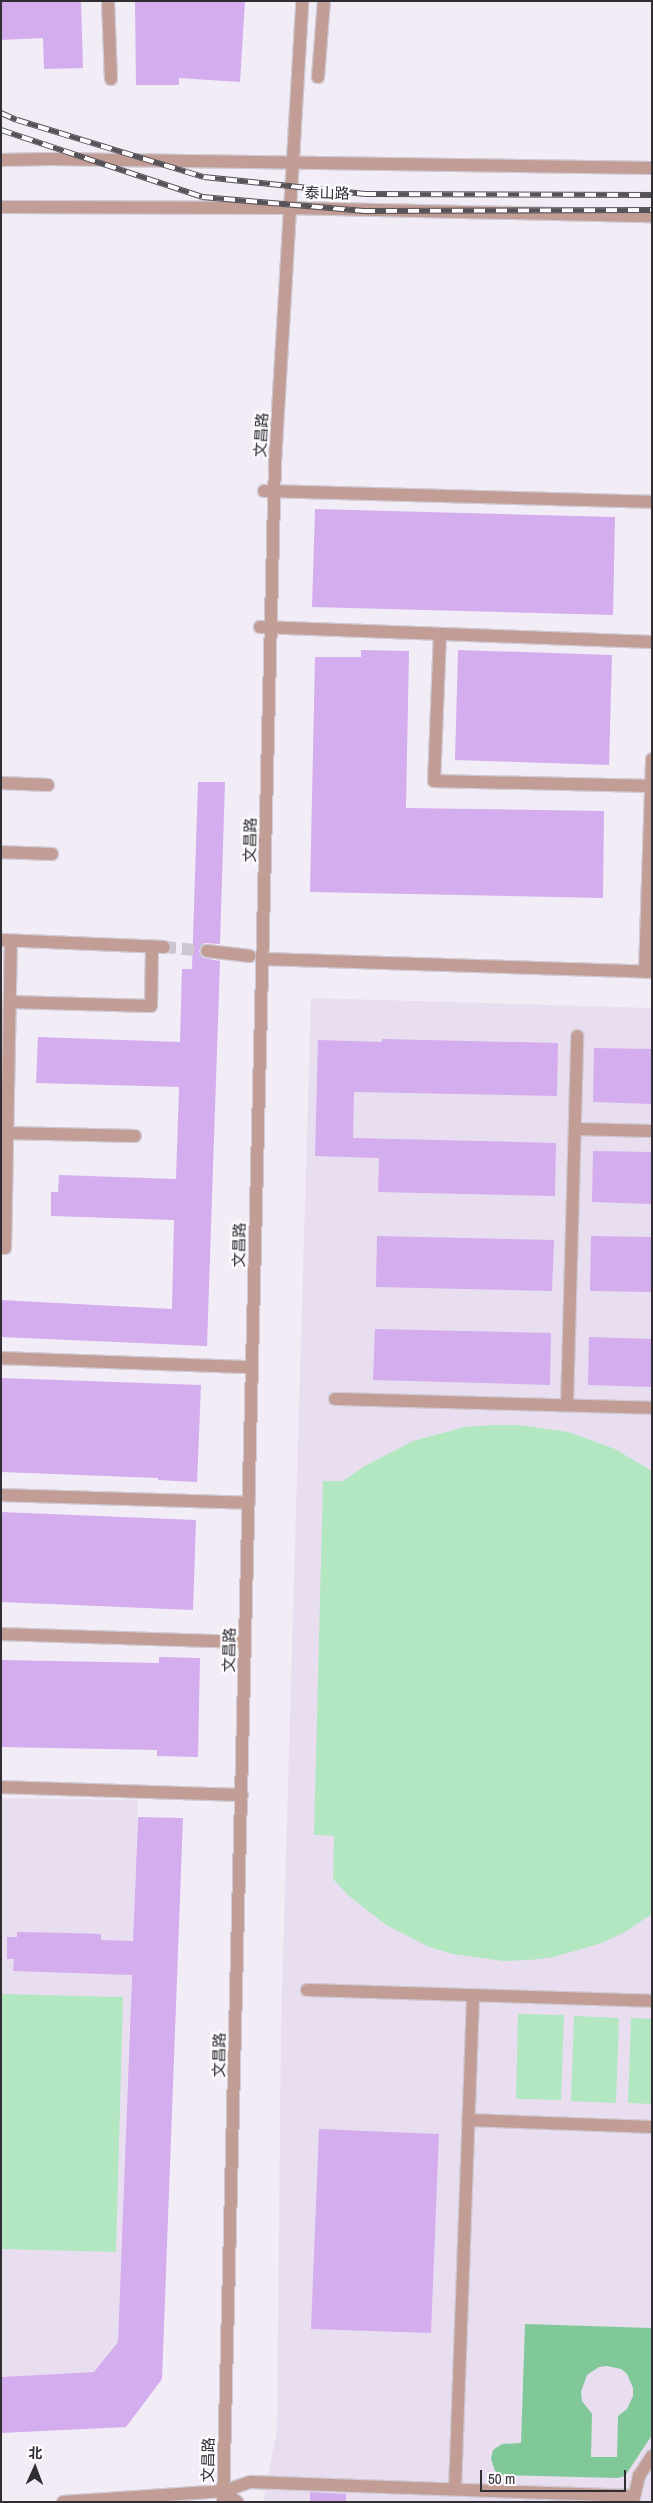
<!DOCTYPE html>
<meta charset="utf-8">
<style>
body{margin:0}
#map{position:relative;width:653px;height:2503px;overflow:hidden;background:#f2ecf7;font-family:"Archivo Narrow","Noto Sans SC",sans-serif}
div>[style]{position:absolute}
.built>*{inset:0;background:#e8def0}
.green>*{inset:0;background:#b2e7c2}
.forest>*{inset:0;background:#81c898}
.building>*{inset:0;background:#d3adee}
.minor-tunnel>*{height:12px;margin-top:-6px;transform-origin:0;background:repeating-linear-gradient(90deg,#cbc6d0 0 12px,transparent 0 18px)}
.roads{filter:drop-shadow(1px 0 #cfcad4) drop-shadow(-1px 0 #cfcad4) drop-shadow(0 1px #cfcad4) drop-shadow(0 -1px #cfcad4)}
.minor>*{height:12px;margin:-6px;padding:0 6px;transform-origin:6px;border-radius:6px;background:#c19d95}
.rail>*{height:5.5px;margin-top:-2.75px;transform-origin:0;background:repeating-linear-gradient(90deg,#fdfbfe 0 11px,#555358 0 22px);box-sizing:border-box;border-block:1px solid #555358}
span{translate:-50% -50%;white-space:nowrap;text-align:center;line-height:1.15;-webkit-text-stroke:4.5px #fdfbfe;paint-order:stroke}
.street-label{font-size:15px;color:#302e32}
.frame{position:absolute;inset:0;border:2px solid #302e32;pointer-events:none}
.north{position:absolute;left:10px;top:2443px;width:50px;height:50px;-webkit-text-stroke:4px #fdfbfe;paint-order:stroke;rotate:2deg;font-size:14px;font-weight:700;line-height:20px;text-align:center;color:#302e32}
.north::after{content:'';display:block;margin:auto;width:18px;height:22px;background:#302e32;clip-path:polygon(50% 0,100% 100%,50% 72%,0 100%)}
.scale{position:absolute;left:480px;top:2470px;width:146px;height:22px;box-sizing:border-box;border:2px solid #302e32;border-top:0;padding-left:6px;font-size:15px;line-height:18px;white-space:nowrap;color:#302e32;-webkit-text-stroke:4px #fdfbfe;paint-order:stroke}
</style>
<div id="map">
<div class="built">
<div style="clip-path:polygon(311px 998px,652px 1008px,652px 2502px,263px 2502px,277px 2429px,281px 2023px)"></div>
<div style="clip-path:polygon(1px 1798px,138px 1800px,118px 2342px,94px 2372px,1px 2377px)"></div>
</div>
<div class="green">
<div style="clip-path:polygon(492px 1425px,519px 1425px,568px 1432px,615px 1449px,652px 1471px,652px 1914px,625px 1932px,602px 1943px,554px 1957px,529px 1960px,503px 1961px,453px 1954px,429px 1947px,386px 1925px,349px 1896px,333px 1879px,334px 1836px,314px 1835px,323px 1481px,343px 1481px,365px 1466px,413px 1441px,465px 1427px)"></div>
<div style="clip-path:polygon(1px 1994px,123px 1997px,116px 2252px,1px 2249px)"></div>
<div style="clip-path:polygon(518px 2014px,564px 2015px,561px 2100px,516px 2099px)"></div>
<div style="clip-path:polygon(574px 2016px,619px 2018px,616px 2103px,571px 2101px)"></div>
<div style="clip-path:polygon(631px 2018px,652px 2019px,652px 2104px,628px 2103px)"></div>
</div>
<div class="forest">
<div style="clip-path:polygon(evenodd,525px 2324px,652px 2328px,652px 2435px,625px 2476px,618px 2478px,502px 2475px,495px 2471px,491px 2459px,493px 2450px,502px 2444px,521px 2443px,525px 2324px,607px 2366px,621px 2369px,627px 2374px,633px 2388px,633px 2396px,627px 2409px,618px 2416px,617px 2457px,591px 2457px,592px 2414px,582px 2401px,581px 2392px,587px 2375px,599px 2367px,607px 2366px)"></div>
</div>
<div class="building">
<div style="clip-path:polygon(1px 1px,81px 1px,83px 68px,44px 69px,43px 38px,1px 40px)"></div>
<div style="clip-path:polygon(135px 1px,245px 1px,240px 82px,179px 78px,179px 85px,136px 85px)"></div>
<div style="clip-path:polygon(315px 509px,615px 517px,613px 615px,312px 607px)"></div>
<div style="clip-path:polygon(361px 650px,409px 651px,406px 808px,604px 811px,603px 898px,310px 892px,315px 657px,361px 657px)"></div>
<div style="clip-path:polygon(458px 650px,612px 655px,609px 765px,455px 760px)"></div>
<div style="clip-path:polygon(198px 782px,225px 782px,220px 944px,204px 943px,199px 951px,203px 958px,220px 961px,207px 1346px,1px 1337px,1px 1300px,172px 1309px,174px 1220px,51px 1216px,51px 1192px,58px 1192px,59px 1175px,176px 1179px,179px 1087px,36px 1083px,38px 1037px,180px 1042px,182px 969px,192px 969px)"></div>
<div style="clip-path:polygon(382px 1039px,558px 1043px,557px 1096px,354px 1092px,353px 1138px,556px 1143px,555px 1196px,378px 1192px,379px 1158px,315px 1156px,318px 1040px,382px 1042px)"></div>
<div style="clip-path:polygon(594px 1048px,652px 1049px,652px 1104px,593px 1102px)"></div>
<div style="clip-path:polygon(593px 1151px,652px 1152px,652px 1204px,592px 1202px)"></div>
<div style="clip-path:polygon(377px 1236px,554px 1240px,552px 1291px,376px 1287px)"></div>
<div style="clip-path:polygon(591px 1236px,652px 1237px,652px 1292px,590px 1291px)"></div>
<div style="clip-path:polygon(375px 1329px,551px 1333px,550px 1385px,373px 1380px)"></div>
<div style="clip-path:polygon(589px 1337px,652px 1339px,652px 1387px,588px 1385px)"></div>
<div style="clip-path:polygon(1px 1378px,201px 1385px,197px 1482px,158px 1480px,158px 1478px,1px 1472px)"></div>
<div style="clip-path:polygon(1px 1512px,196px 1520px,193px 1610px,1px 1602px)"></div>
<div style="clip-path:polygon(159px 1657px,200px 1658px,198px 1757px,157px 1756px,157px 1750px,1px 1747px,1px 1660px,159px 1663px)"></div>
<div style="clip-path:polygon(138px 1817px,183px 1818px,162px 2379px,126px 2427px,1px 2433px,1px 2377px,94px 2372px,118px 2342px,132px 1975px,13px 1971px,14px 1959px,7px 1959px,7px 1937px,17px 1937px,17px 1932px,69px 1933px,101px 1934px,101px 1940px,133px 1941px)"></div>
<div style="clip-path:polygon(319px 2129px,439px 2134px,431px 2333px,311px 2329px)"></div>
<div style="clip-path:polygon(310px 2492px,346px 2494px,346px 2502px,310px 2502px)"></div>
</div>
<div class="minor-tunnel">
<div style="left:164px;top:947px;width:43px;rotate:5.3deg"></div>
</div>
<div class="roads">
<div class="minor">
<div style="left:108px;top:1px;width:78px;rotate:87.8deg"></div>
<div style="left:318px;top:77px;width:76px;rotate:-85.5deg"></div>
<div style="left:1px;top:160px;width:49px;rotate:-1.2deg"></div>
<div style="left:50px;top:159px;width:602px;rotate:0.86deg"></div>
<div style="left:1px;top:207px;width:289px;rotate:0.2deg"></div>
<div style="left:290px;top:208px;width:362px;rotate:1.3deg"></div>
<div style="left:264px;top:491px;width:388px;rotate:1.6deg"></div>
<div style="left:260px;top:627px;width:392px;rotate:2.2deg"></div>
<div style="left:440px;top:634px;width:147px;rotate:92.3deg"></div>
<div style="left:434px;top:781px;width:218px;rotate:1.3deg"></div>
<div style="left:1px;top:783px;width:47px;rotate:2.4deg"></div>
<div style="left:1px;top:852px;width:51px;rotate:2.2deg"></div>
<div style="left:1px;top:940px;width:163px;rotate:2.5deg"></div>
<div style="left:207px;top:951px;width:43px;rotate:6.6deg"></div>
<div style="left:263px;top:959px;width:389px;rotate:1.9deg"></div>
<div style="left:645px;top:972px;width:213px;rotate:-88.1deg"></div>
<div style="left:10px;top:1002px;width:141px;rotate:1.6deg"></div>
<div style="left:151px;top:1006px;width:59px;rotate:-89deg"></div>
<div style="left:575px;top:1129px;width:77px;rotate:1.5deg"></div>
<div style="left:7px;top:1133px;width:128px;rotate:1.3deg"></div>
<div style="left:5px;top:1248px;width:307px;rotate:-88.9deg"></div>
<div style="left:1px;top:1358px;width:251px;rotate:2.1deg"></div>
<div style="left:335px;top:1399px;width:317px;rotate:1.6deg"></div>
<div style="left:567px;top:1405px;width:369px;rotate:-88.4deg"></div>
<div style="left:1px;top:1495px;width:248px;rotate:1.8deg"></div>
<div style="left:1px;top:1634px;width:244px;rotate:1.9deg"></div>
<div style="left:1px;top:1787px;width:241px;rotate:1.9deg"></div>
<div style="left:307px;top:1990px;width:345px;rotate:1.8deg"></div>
<div style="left:468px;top:2120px;width:184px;rotate:2.2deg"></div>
<div style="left:455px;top:2489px;width:494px;rotate:-87.9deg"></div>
<div style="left:224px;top:2491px;width:17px;rotate:40deg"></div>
<div style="left:63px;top:2502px;width:161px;rotate:-3.9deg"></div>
<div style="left:224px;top:2491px;width:28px;rotate:-19deg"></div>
<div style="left:250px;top:2482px;width:384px;rotate:2.1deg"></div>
<div style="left:223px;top:2502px;width:2041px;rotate:-88.54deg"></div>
<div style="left:275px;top:462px;width:462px;rotate:-86.6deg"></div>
<div style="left:633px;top:2502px;width:27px;rotate:-77deg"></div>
<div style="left:639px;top:2476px;width:24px;rotate:-57deg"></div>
</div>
</div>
<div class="rail">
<div style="left:1px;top:113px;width:17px;rotate:24deg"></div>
<div style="left:17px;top:120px;width:195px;rotate:17deg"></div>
<div style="left:204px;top:177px;width:162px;rotate:6deg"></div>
<div style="left:365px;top:194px;width:287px;rotate:0.2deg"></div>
<div style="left:1px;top:130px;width:212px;rotate:18.4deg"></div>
<div style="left:202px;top:197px;width:163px;rotate:4.9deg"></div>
<div style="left:364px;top:211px;width:288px;rotate:-0.2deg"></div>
</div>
<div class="street-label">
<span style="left:327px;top:193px;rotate:1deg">泰山路</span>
<span style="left:261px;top:435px;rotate:-87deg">文昌路</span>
<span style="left:250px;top:840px;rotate:-89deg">文昌路</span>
<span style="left:239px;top:1245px;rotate:-89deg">文昌路</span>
<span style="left:229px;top:1650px;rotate:-89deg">文昌路</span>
<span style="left:219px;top:2055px;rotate:-89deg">文昌路</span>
<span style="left:208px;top:2460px;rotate:-89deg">文昌路</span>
</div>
<div class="frame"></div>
<div class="north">北</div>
<div class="scale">50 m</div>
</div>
